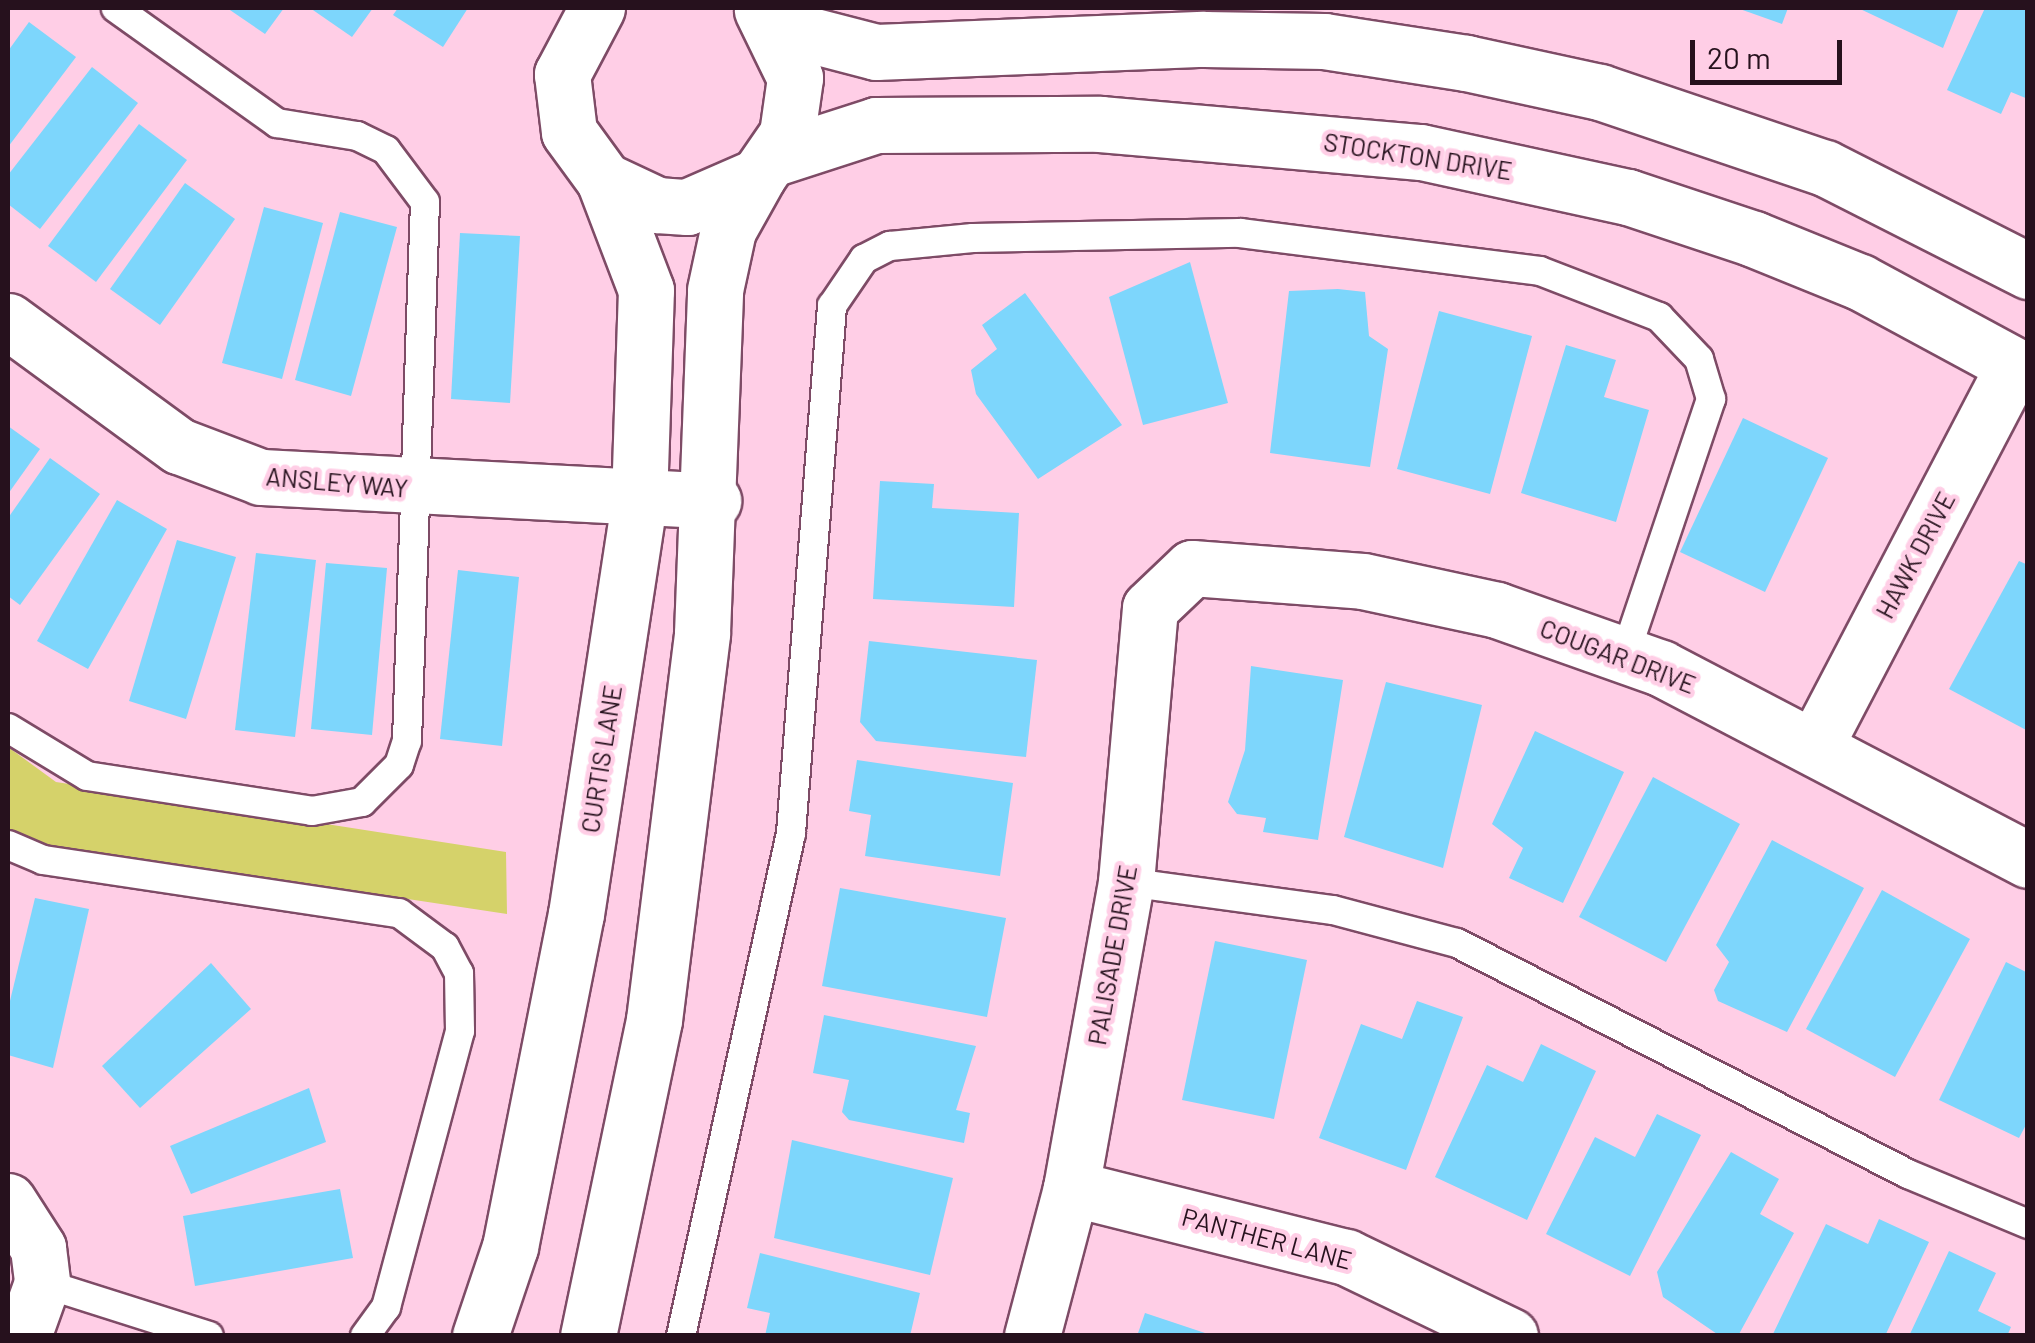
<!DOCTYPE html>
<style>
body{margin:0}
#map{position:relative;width:2035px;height:1343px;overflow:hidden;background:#ffcee6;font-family:Barlow,sans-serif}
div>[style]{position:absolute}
.green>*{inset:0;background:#d5d26a}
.building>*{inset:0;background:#7dd6fc}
.roads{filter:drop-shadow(2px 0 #7e4b66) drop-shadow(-2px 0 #7e4b66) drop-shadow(0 2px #7e4b66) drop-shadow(0 -2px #7e4b66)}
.lane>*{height:28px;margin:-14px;padding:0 14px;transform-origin:14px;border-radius:14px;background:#fff}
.street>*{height:55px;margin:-27.5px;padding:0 27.5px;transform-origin:27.5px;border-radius:27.5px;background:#fff}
.secondary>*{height:55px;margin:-27.5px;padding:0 27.5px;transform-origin:27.5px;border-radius:27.5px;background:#fff}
span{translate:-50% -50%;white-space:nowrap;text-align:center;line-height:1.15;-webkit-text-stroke:9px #ffcee6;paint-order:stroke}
.street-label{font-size:25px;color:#26111d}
.frame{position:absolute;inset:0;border:10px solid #26111d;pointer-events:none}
.scale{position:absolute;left:1690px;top:40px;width:152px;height:45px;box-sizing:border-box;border:5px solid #26111d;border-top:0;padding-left:12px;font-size:30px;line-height:35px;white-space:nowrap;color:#26111d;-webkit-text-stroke:8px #ffcee6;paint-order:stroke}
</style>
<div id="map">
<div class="green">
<div style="clip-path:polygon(8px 747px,56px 782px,506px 852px,507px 914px,24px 841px,8px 828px)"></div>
</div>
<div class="building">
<div style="clip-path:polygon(227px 8px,284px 8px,265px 34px)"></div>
<div style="clip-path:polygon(310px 8px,373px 8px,352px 37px)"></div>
<div style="clip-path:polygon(398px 8px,468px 8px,443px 47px,393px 15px)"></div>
<div style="clip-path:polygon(1737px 8px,1788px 8px,1782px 24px)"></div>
<div style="clip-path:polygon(1858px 8px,1959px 8px,1943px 48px)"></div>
<div style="clip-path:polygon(1985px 8px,2028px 8px,2028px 99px,2011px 92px,2001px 114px,1947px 90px)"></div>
<div style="clip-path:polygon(29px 22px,76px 57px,8px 147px,8px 51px)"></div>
<div style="clip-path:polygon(92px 67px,138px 103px,40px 229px,8px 204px,8px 175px)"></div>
<div style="clip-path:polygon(139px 124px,187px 160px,96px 282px,48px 246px)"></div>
<div style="clip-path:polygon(185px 183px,235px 219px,160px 325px,110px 289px)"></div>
<div style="clip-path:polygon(264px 207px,323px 223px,282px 379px,222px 363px)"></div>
<div style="clip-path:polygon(340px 212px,397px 227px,351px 396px,295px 380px)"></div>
<div style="clip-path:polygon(460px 233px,520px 236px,510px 403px,451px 399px)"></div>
<div style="clip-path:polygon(1190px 262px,1228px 403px,1143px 425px,1109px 297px)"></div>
<div style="clip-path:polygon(1338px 289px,1365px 292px,1369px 336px,1388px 349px,1370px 467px,1270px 453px,1289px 291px)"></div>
<div style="clip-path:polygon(1025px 293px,1122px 425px,1038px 479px,976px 394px,971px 370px,997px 349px,982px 325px)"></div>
<div style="clip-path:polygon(1439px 311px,1532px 336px,1490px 494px,1397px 469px)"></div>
<div style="clip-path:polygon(1566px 345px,1616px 360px,1604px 397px,1649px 410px,1616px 522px,1521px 493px)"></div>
<div style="clip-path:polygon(1743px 418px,1828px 458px,1765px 592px,1680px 552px)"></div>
<div style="clip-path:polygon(8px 426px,40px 449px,8px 494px)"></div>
<div style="clip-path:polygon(50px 458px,100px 494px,20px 605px,8px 596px,8px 518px)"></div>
<div style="clip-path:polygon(880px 481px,934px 484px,932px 508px,1019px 513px,1014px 607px,873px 599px)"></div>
<div style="clip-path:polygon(117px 500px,167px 529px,88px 669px,37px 641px)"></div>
<div style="clip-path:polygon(177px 540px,236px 557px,186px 719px,129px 701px)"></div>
<div style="clip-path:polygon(256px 553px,316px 560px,295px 737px,235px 730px)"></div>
<div style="clip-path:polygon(2019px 561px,2028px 565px,2028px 731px,1949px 689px)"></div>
<div style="clip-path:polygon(326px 563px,387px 568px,372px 735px,311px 729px)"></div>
<div style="clip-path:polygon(458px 570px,519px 577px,502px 746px,440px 739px)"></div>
<div style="clip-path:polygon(869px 641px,1037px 660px,1026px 757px,876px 741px,860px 722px)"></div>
<div style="clip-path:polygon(1251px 666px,1343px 680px,1318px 840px,1263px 832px,1266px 818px,1237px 814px,1228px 802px,1245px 750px)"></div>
<div style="clip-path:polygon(1386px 682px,1482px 705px,1443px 868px,1344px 837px)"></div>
<div style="clip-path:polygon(1535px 731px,1624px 772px,1563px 903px,1509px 878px,1523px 848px,1492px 824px)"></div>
<div style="clip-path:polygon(857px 760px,1013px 783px,1000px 876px,865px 856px,871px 815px,849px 811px)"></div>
<div style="clip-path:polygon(1653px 777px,1740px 824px,1666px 962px,1579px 917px)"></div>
<div style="clip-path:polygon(1772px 840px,1864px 888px,1787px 1032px,1718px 1001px,1714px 990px,1729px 962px,1716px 945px)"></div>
<div style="clip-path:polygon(840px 888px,1006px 918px,987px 1017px,822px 986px)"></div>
<div style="clip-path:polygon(1882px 890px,1970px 939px,1895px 1077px,1806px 1029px)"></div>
<div style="clip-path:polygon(35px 898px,89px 909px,53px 1068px,8px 1055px,8px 1009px)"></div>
<div style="clip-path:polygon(1215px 941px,1307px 960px,1274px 1119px,1182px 1100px)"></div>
<div style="clip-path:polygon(2006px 962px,2028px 973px,2028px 1121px,2019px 1138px,1939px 1100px)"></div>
<div style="clip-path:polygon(211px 963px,251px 1009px,140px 1108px,102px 1066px)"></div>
<div style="clip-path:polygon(1417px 1001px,1463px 1017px,1406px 1170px,1319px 1138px,1361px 1024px,1402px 1039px)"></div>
<div style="clip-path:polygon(824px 1015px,976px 1046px,956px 1110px,970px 1113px,964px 1143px,849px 1120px,842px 1112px,849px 1080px,813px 1073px)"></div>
<div style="clip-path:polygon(1541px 1044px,1596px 1071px,1527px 1220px,1435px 1177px,1487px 1065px,1523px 1082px)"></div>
<div style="clip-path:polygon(309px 1088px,326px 1142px,191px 1194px,170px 1146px)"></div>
<div style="clip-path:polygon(1657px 1114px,1701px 1135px,1630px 1276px,1546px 1234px,1595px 1137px,1635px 1157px)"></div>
<div style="clip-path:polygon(792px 1140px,953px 1178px,930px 1275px,774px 1238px)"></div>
<div style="clip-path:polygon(1731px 1152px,1779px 1179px,1760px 1214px,1794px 1233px,1738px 1336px,1720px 1336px,1663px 1297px,1657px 1272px)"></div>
<div style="clip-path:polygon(340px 1189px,353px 1258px,195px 1286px,183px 1216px)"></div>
<div style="clip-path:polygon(1879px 1219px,1929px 1242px,1885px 1336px,1772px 1336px,1826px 1224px,1868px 1244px)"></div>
<div style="clip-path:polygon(1949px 1251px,1996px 1273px,1978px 1311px,2011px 1327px,2007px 1336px,1909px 1336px)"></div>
<div style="clip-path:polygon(760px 1253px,920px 1293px,910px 1336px,765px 1336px,770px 1313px,747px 1308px)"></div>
<div style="clip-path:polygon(1145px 1313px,1211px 1335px,1211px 1336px,1137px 1336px)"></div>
</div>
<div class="roads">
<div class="lane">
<div style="left:8px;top:728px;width:92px;rotate:31.3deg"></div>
<div style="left:87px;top:776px;width:228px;rotate:8.8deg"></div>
<div style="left:312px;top:811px;width:51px;rotate:-10.2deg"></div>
<div style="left:362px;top:802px;width:52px;rotate:-45deg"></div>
<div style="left:399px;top:765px;width:25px;rotate:-72deg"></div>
<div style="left:407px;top:741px;width:539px;rotate:-88.09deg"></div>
<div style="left:425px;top:202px;width:65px;rotate:-126.9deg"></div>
<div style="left:386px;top:150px;width:32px;rotate:-154deg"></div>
<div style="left:357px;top:136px;width:81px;rotate:-170.8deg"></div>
<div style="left:277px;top:123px;width:198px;rotate:-144.5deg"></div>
<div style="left:8px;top:845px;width:38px;rotate:23deg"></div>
<div style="left:43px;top:860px;width:360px;rotate:8.5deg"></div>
<div style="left:399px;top:913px;width:57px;rotate:36.5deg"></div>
<div style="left:445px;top:947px;width:30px;rotate:62deg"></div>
<div style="left:459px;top:973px;width:58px;rotate:89deg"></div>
<div style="left:460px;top:1031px;width:286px;rotate:105deg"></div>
<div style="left:386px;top:1307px;width:36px;rotate:126deg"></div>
<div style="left:1126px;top:882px;width:209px;rotate:7.7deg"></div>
<div style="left:1333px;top:910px;width:128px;rotate:14.9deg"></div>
<div style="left:1457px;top:943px;width:507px;rotate:27.12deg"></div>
<div style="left:1908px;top:1174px;width:130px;rotate:22.6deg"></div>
<div style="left:42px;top:1283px;width:175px;rotate:17.6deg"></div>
<div style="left:681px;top:1336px;width:515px;rotate:-77.66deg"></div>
<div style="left:791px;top:833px;width:529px;rotate:-85.55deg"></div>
<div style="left:832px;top:306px;width:57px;rotate:-55.8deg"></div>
<div style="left:864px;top:259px;width:29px;rotate:-27deg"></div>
<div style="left:890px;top:246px;width:83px;rotate:-5.5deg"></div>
<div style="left:973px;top:238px;width:267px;rotate:-1.1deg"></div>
<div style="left:1240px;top:233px;width:302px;rotate:7.2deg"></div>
<div style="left:1540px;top:271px;width:128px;rotate:21.1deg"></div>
<div style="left:1659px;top:317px;width:58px;rotate:46.4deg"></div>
<div style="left:1699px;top:359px;width:42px;rotate:73.3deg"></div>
<div style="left:1711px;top:399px;width:270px;rotate:108.6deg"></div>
</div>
<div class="street">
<div style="left:8px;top:321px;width:212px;rotate:36.2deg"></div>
<div style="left:179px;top:446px;width:88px;rotate:20.7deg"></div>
<div style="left:261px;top:477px;width:453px;rotate:3deg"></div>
<div style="left:1816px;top:744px;width:427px;rotate:-62.4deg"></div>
<div style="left:1071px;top:1188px;width:284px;rotate:14.1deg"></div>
<div style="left:1346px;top:1257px;width:182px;rotate:25.7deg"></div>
<div style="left:8px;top:1201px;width:56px;rotate:57.4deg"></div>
<div style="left:38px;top:1248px;width:35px;rotate:83deg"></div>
<div style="left:42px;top:1283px;width:56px;rotate:109.7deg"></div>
<div style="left:1032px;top:1336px;width:153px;rotate:-75.2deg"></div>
<div style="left:1071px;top:1188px;width:311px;rotate:-79.8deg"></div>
<div style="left:1126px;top:882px;width:275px;rotate:-85deg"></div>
<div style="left:1150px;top:608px;width:58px;rotate:-43.6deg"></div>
<div style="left:1192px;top:568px;width:171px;rotate:4.3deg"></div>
<div style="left:1363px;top:581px;width:137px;rotate:12.2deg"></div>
<div style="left:1497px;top:610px;width:174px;rotate:19.5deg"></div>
<div style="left:1661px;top:668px;width:414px;rotate:27.6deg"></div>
</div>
<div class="secondary">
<div style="left:597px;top:8px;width:75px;rotate:117.9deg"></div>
<div style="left:562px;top:74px;width:58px;rotate:83.1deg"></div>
<div style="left:569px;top:132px;width:59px;rotate:53.9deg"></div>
<div style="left:604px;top:180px;width:59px;rotate:25.3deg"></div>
<div style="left:657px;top:205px;width:30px;rotate:4deg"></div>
<div style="left:687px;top:207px;width:77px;rotate:-23.6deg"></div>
<div style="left:758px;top:176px;width:51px;rotate:-55.4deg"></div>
<div style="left:787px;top:134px;width:57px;rotate:-81.9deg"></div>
<div style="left:795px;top:78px;width:76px;rotate:-115.9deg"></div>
<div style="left:776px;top:26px;width:103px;rotate:14.6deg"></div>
<div style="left:876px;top:52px;width:328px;rotate:-2.3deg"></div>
<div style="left:1204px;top:39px;width:120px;rotate:1deg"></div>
<div style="left:1324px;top:41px;width:144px;rotate:8.8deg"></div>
<div style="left:1466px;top:63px;width:137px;rotate:12.2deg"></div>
<div style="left:1600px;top:92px;width:237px;rotate:18.7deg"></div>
<div style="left:1825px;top:168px;width:228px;rotate:26.9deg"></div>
<div style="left:774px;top:158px;width:107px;rotate:-17.9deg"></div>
<div style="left:876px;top:125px;width:224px;rotate:-0.3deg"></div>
<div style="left:1100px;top:124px;width:322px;rotate:5deg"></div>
<div style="left:1421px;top:152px;width:212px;rotate:12.3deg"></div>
<div style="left:1628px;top:197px;width:133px;rotate:18.4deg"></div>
<div style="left:1754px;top:239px;width:114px;rotate:22.1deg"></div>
<div style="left:1860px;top:282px;width:191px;rotate:28.4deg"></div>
<div style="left:480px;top:1336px;width:94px;rotate:-71.4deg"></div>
<div style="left:510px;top:1247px;width:339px;rotate:-78.8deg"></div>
<div style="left:576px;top:914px;width:419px;rotate:-81.3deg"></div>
<div style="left:639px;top:500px;width:210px;rotate:-88.1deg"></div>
<div style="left:646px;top:290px;width:118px;rotate:-110.9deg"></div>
<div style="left:588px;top:1336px;width:323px;rotate:-78.2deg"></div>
<div style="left:654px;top:1020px;width:390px;rotate:-82.9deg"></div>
<div style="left:702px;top:633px;width:343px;rotate:-87.8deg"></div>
<div style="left:715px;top:290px;width:61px;rotate:-77.8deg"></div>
<div style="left:728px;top:230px;width:62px;rotate:-60.9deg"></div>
</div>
</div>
<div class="street-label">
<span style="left:1418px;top:156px;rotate:9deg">STOCKTON DRIVE</span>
<span style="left:337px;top:482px;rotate:5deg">ANSLEY WAY</span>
<span style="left:1915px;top:555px;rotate:-62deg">HAWK DRIVE</span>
<span style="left:1618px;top:656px;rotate:21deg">COUGAR DRIVE</span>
<span style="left:601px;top:759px;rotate:-81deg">CURTIS LANE</span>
<span style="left:1112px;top:955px;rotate:-80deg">PALISADE DRIVE</span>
<span style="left:1267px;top:1238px;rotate:15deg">PANTHER LANE</span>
</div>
<div class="frame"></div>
<div class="scale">20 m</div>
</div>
